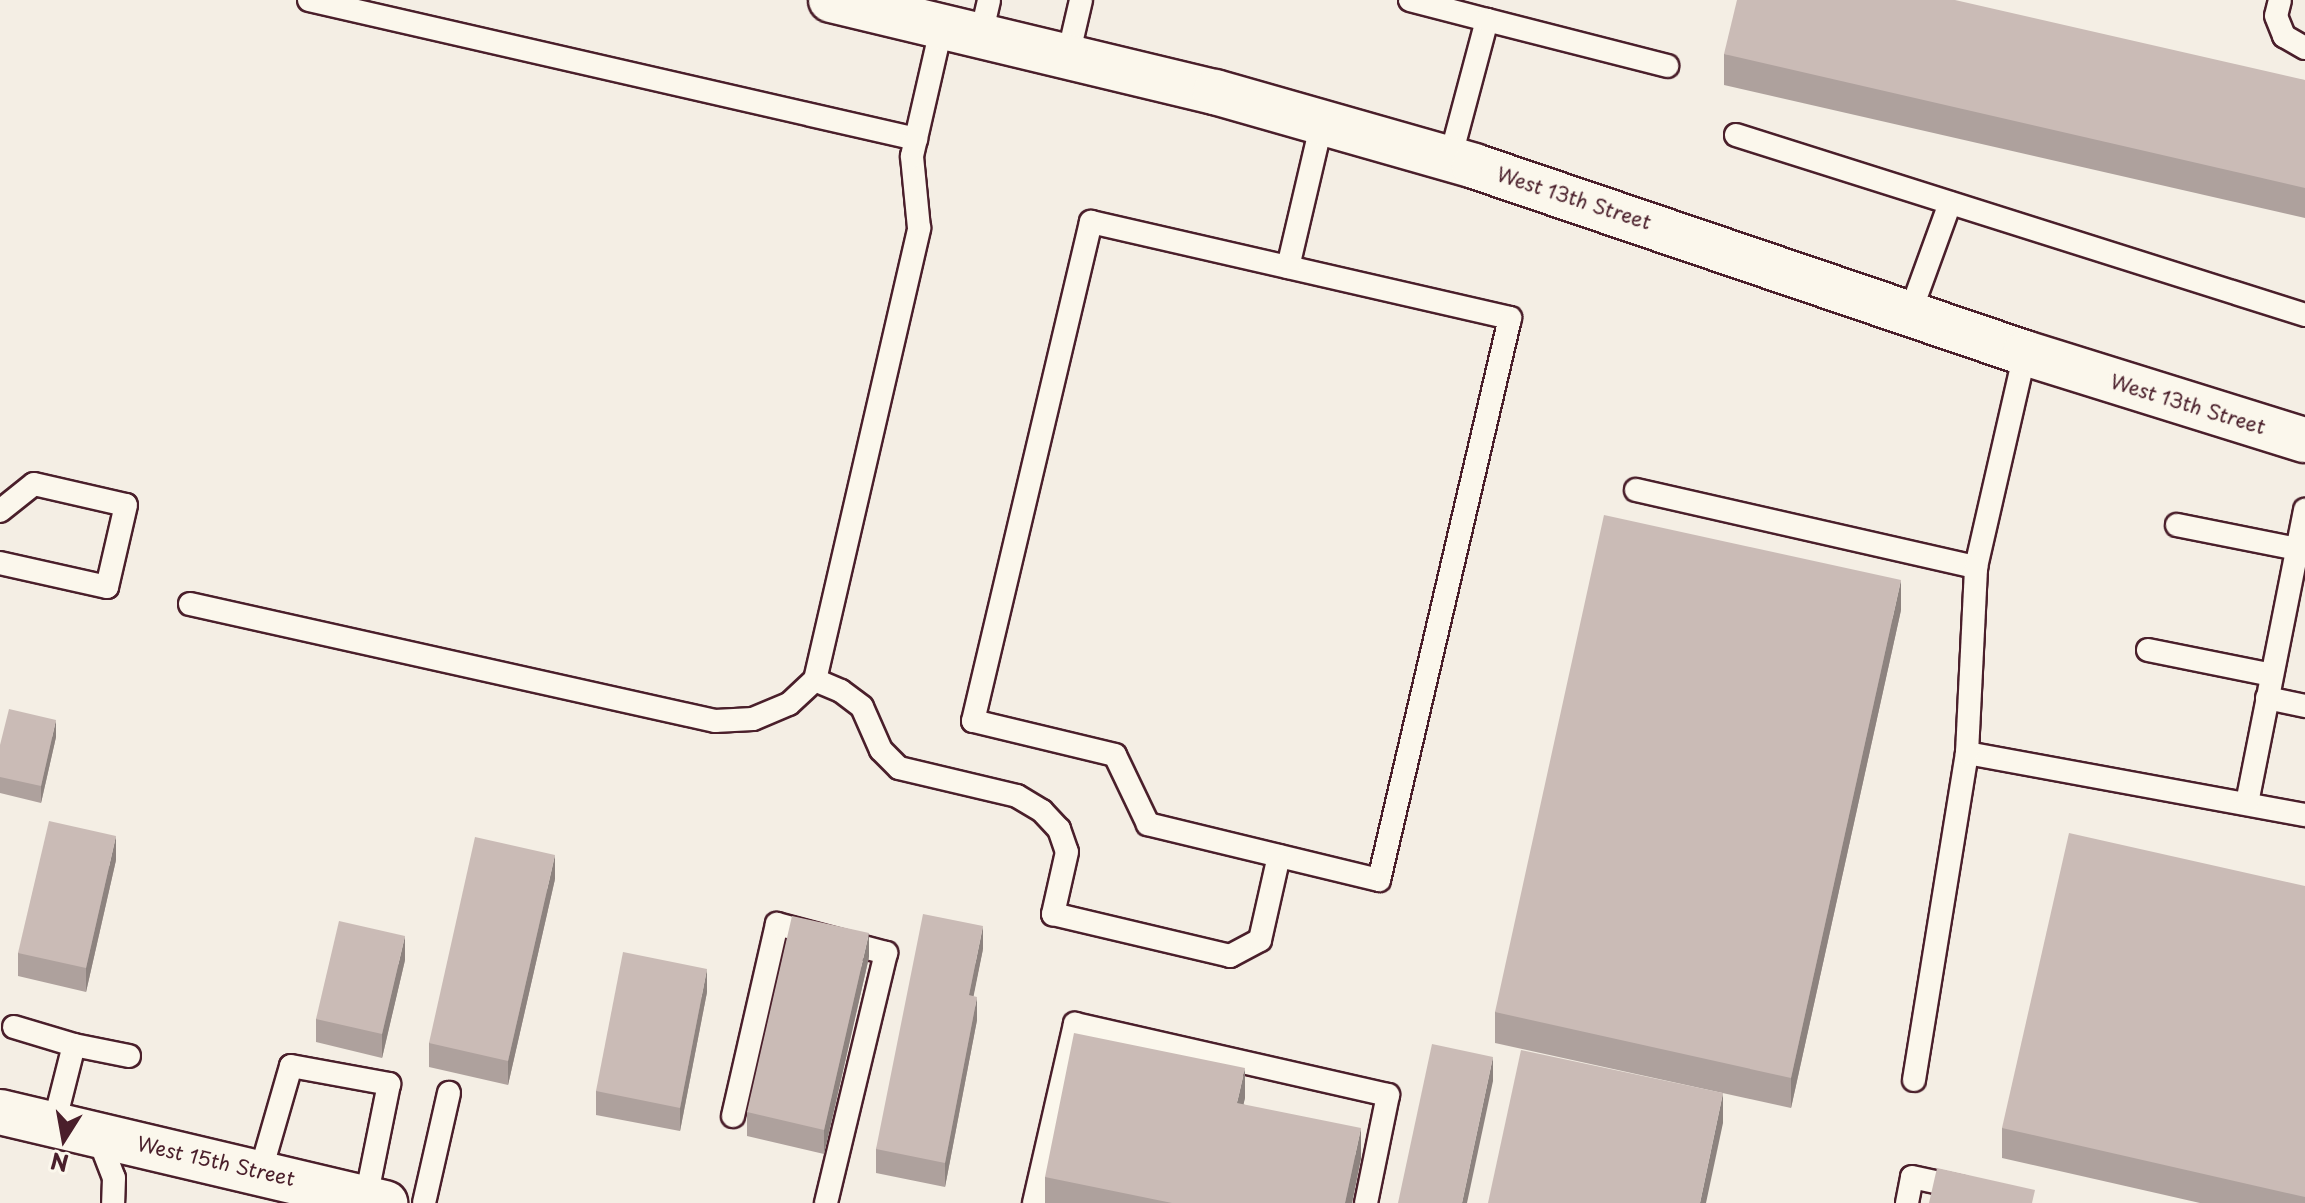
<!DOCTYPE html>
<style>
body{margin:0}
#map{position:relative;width:2305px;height:1203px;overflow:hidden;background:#f4eee4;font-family:"Playpen Sans",sans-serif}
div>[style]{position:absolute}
.roads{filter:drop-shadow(2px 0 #4a1f2b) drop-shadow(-2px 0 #4a1f2b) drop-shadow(0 2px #4a1f2b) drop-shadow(0 -2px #4a1f2b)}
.service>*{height:22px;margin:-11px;padding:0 11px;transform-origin:11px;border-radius:11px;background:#fbf7ec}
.minor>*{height:44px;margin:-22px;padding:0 22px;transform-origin:22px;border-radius:22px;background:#fbf7ec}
.tertiary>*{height:44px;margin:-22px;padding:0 22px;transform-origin:22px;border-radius:22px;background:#fbf7ec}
.wall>*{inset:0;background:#aea19d}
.shaded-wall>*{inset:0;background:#8d837f}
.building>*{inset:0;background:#cabbb6}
span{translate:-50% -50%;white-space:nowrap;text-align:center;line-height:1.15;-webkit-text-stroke:7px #fbf7ec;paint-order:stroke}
.street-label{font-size:20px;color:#4a1f2b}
.north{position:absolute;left:24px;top:1099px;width:80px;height:80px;-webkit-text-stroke:6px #fbf7ec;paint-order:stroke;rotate:191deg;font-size:22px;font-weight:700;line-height:32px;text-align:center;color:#4a1f2b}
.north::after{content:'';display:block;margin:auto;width:28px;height:36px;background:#4a1f2b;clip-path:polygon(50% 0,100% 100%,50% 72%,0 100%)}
</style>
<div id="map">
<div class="roads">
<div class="service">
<div style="left:309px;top:0;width:623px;rotate:12.9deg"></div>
<div style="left:1410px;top:0;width:80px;rotate:14.6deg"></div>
<div style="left:1487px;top:20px;width:144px;rotate:104.9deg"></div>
<div style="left:2280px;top:0;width:16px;rotate:104deg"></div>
<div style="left:2276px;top:16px;width:22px;rotate:68deg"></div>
<div style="left:2284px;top:36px;width:24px;rotate:30deg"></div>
<div style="left:1487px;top:20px;width:186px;rotate:14.3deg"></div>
<div style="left:981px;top:35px;width:36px;rotate:-77deg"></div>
<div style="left:1068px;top:56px;width:57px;rotate:-76.9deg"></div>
<div style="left:1736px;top:135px;width:597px;rotate:17.55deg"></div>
<div style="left:1091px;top:222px;width:430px;rotate:12.9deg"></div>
<div style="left:1510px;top:318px;width:577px;rotate:103.12deg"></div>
<div style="left:1379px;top:880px;width:238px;rotate:-166.4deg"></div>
<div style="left:1148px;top:824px;width:76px;rotate:-115.6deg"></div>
<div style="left:1115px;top:755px;width:146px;rotate:-166.5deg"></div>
<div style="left:973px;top:721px;width:513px;rotate:-76.7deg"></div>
<div style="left:1288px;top:267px;width:149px;rotate:-76.8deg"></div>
<div style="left:1910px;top:313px;width:117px;rotate:-70deg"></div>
<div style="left:1636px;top:490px;width:349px;rotate:12.8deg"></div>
<div style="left:1976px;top:567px;width:220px;rotate:-77.1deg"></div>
<div style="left:0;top:511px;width:43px;rotate:-38.5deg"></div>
<div style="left:34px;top:484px;width:94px;rotate:12.9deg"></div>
<div style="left:126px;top:505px;width:84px;rotate:103deg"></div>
<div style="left:107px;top:587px;width:110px;rotate:-167.4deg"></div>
<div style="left:2177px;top:525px;width:122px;rotate:11.3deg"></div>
<div style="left:190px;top:604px;width:538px;rotate:12.56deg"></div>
<div style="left:715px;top:721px;width:38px;rotate:-3deg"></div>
<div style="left:753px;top:719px;width:39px;rotate:-23deg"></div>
<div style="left:789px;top:704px;width:35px;rotate:-43deg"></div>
<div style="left:815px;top:680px;width:464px;rotate:-77deg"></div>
<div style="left:919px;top:228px;width:72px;rotate:-95.6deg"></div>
<div style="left:912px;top:156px;width:134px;rotate:-77.1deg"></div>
<div style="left:2148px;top:650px;width:126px;rotate:11.4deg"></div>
<div style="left:815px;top:680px;width:28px;rotate:23deg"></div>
<div style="left:841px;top:691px;width:26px;rotate:37deg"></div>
<div style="left:862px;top:707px;width:47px;rotate:66.2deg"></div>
<div style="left:881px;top:750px;width:25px;rotate:45deg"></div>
<div style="left:899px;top:768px;width:121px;rotate:13.3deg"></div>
<div style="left:1017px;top:796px;width:29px;rotate:31deg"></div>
<div style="left:1042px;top:811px;width:25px;rotate:47deg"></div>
<div style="left:1059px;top:829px;width:24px;rotate:71deg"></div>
<div style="left:1067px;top:852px;width:64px;rotate:102.7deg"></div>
<div style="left:1053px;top:914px;width:182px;rotate:13.3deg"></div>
<div style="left:1230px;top:956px;width:34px;rotate:-28deg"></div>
<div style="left:1260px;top:940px;width:86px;rotate:-77.3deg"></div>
<div style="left:2267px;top:698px;width:39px;rotate:12deg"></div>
<div style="left:1967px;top:753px;width:344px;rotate:10.4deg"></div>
<div style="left:2247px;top:803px;width:299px;rotate:-78.8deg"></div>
<div style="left:14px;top:1027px;width:63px;rotate:16.7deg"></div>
<div style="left:1914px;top:1080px;width:331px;rotate:-80.8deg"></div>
<div style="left:1967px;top:753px;width:186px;rotate:-87.2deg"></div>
<div style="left:733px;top:1116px;width:197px;rotate:-77.1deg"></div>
<div style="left:777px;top:924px;width:113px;rotate:14.9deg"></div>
<div style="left:886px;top:953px;width:257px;rotate:103.5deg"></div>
<div style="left:54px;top:1124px;width:81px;rotate:-75.8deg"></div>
<div style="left:74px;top:1045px;width:56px;rotate:11.3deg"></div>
<div style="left:97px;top:1134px;width:47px;rotate:68.9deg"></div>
<div style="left:114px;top:1178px;width:25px;rotate:92deg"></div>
<div style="left:261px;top:1170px;width:108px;rotate:-73.9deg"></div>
<div style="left:291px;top:1066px;width:100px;rotate:10.4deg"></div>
<div style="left:389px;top:1084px;width:116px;rotate:101.4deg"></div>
<div style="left:424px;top:1203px;width:113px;rotate:-77.2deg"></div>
<div style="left:1034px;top:1203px;width:184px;rotate:-77.1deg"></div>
<div style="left:1075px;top:1024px;width:321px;rotate:12.8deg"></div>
<div style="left:1388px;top:1095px;width:110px;rotate:101.5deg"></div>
<div style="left:1907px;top:1203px;width:26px;rotate:-79deg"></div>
<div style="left:1912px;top:1177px;width:52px;rotate:12.2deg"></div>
</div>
<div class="minor">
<div style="left:0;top:1112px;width:396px;rotate:13.3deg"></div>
</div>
<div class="tertiary">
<div style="left:831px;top:0;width:395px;rotate:13.5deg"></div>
<div style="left:1215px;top:92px;width:269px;rotate:15.9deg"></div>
<div style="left:1474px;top:166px;width:582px;rotate:18.75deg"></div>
<div style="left:2025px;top:353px;width:293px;rotate:17.3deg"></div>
</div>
</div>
<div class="wall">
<div style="clip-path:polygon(1724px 54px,2305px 80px,2305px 218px,1724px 85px)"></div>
<div style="clip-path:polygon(1901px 610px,1791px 1108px,1495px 1043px,1495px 1012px)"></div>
<div style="clip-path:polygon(56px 737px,41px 803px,0 793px,0 745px)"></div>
<div style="clip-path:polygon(116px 860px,86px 992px,18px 976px,18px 953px)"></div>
<div style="clip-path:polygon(555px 879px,508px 1085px,429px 1067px,429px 1043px)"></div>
<div style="clip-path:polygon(2305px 886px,2305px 1203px,2200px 1203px,2002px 1158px,2002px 1128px)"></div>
<div style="clip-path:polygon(983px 949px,973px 996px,977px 1020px,945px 1187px,876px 1173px,876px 1149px)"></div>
<div style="clip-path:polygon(869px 957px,824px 1154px,747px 1136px,747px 1112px)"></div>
<div style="clip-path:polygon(405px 960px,382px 1058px,316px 1042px,316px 1019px)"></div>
<div style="clip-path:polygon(707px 992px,680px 1131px,596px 1115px,596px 1091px)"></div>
<div style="clip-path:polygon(1245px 1098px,1243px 1104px,1361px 1158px,1352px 1203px,1045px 1203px,1045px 1177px)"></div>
</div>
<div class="shaded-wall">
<div style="clip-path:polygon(1901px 580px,1901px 610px,1791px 1108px,1791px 1078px)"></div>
<div style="clip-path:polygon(56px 720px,56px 737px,41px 803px,41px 786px)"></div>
<div style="clip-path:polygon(116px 836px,116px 860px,86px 992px,86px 968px)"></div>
<div style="clip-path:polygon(555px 855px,555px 879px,508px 1085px,508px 1061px)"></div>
<div style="clip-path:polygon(983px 926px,983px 949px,969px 1019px,969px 995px)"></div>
<div style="clip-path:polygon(869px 933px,869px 957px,824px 1154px,824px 1130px)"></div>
<div style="clip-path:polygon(405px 936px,405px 960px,382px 1058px,382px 1034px)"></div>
<div style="clip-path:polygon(707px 969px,707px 992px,680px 1131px,680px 1108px)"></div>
<div style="clip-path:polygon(977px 997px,977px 1020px,945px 1187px,945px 1163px)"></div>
<div style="clip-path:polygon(1493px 1057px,1493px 1081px,1467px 1203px,1462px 1203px)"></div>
<div style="clip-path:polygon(1245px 1068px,1245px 1098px,1237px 1133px,1237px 1103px)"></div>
<div style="clip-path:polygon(1723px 1093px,1723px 1123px,1706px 1203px,1700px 1203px)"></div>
<div style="clip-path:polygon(1361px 1128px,1361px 1158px,1352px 1203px,1345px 1203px)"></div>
</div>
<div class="building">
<div style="clip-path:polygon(1737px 0,1955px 0,2305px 80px,2305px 188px,1724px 54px)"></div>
<div style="clip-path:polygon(1604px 515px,1901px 580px,1791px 1078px,1495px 1012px)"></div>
<div style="clip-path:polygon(9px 709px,56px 720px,41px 786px,0 777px,0 745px)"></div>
<div style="clip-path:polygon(49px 821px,116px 836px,86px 968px,18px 953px)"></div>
<div style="clip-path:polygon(2069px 833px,2305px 886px,2305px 1197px,2002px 1128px)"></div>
<div style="clip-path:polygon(475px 837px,555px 855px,508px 1061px,429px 1043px)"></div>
<div style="clip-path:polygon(923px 914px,983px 926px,969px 995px,977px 997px,945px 1163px,876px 1149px)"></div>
<div style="clip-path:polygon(792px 916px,869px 933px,824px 1130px,747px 1112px)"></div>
<div style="clip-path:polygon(339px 921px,405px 936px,382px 1034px,316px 1019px)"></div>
<div style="clip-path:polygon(623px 952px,707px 969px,680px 1108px,596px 1091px)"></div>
<div style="clip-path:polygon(1074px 1033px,1245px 1068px,1237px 1103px,1361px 1128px,1345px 1203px,1172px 1203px,1045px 1177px)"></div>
<div style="clip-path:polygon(1432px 1044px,1493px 1057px,1462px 1203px,1398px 1203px)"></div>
<div style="clip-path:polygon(1521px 1050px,1723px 1093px,1700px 1203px,1488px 1203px)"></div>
<div style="clip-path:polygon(1937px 1168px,2035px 1190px,2032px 1203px,1929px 1203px)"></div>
</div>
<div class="street-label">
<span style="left:1574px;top:198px;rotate:18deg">West 13th Street</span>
<span style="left:2188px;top:404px;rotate:17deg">West 13th Street</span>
<span style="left:216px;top:1161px;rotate:13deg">West 15th Street</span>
</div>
<div class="north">N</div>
</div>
